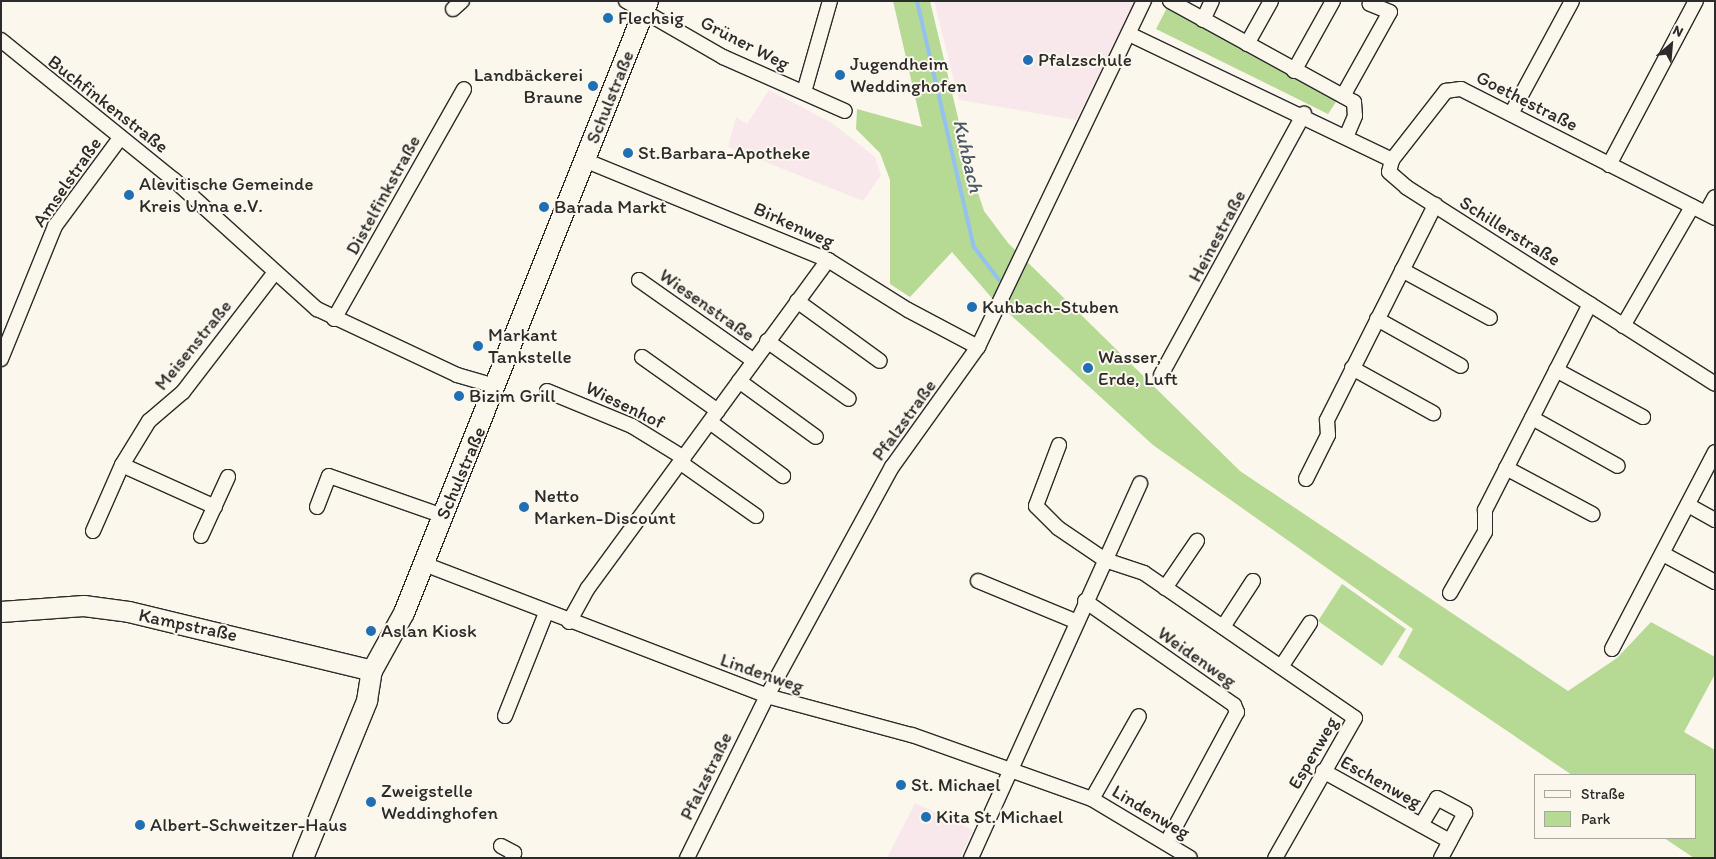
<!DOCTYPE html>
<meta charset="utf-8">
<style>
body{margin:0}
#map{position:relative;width:1716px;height:859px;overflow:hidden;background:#fbf7ec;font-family:Itim,sans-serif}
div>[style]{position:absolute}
.built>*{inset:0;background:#f8e8eb}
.green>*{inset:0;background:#b6d994}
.stream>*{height:4px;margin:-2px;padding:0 2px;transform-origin:2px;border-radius:2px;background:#94c1ee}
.roads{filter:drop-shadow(1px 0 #2b2b2b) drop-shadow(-1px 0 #2b2b2b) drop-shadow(0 1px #2b2b2b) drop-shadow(0 -1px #2b2b2b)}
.street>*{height:14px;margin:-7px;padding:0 7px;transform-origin:7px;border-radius:7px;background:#fbf7ec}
.secondary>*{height:20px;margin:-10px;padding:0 10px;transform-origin:10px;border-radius:10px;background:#fbf7ec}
.dots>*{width:14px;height:14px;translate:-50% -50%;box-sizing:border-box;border:2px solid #fbf7ec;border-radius:50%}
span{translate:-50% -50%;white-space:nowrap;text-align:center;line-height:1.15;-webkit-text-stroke:4px #fbf7ec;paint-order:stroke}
.poi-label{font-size:19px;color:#2b2b2b}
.left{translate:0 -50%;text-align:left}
.right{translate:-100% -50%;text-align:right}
.street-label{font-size:19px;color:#2b2b2b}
.water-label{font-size:20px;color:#4a5866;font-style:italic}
.frame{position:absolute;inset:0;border:2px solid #2b2b2b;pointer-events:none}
.legend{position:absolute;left:1534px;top:774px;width:162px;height:65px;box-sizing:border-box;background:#fbf7ec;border:1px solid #a8a59f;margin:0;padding:6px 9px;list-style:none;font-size:15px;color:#2b2b2b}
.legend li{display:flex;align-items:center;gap:10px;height:25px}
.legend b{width:25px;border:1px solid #a8a59f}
.north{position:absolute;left:1646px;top:20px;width:50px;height:50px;-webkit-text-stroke:4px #fbf7ec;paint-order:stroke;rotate:27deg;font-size:14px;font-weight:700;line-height:20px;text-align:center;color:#2b2b2b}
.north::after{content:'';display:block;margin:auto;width:18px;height:22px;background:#2b2b2b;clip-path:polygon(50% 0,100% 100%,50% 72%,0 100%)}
</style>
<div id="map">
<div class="built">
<div style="clip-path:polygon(934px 1px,1136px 1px,1076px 120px,959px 100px)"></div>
<div style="clip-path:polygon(769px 90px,832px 123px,875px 157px,881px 175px,863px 201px,728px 147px,736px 117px,747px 124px)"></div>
<div style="clip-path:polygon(915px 803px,973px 830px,960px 858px,887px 858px)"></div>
</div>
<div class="green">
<div style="clip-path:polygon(893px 1px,930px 1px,970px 168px,984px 211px,1008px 243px,1240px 471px,1568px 691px,1617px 658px,1651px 622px,1715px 657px,1715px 674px,1684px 732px,1715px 750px,1715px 858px,1694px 858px,1664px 838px,1695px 838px,1695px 775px,1572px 775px,1398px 657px,1413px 629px,1153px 445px,991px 297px,952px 252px,910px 297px,890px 284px,890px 180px,880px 153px,856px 129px,857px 109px,922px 127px)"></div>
<div style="clip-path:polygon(1168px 6px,1338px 99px,1328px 114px,1156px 29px)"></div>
<div style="clip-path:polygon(1342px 584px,1406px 629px,1382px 666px,1318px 621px)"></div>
</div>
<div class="stream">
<div style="left:917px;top:1px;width:253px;rotate:77deg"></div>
<div style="left:974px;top:247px;width:41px;rotate:52.9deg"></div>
</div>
<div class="roads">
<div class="street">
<div style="left:626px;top:1px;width:112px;rotate:30deg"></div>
<div style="left:723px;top:57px;width:133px;rotate:23.9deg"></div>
<div style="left:1170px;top:1px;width:210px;rotate:28.8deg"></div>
<div style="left:1354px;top:102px;width:14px;rotate:86deg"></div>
<div style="left:1355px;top:116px;width:21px;rotate:113deg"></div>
<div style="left:453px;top:9px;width:12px;rotate:-42deg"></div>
<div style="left:1203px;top:20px;width:21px;rotate:-65deg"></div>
<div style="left:1129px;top:34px;width:292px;rotate:25.6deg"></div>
<div style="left:1392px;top:160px;width:88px;rotate:-52deg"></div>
<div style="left:1446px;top:91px;width:15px;rotate:-8deg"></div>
<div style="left:1461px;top:89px;width:285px;rotate:26.9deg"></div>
<div style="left:1px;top:40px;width:223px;rotate:39deg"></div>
<div style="left:174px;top:180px;width:193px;rotate:42.1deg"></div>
<div style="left:317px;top:309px;width:155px;rotate:25.2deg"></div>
<div style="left:457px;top:375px;width:35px;rotate:16deg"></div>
<div style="left:1247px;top:44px;width:49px;rotate:-60.8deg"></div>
<div style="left:1294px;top:71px;width:80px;rotate:-60.9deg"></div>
<div style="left:804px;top:92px;width:95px;rotate:-74.1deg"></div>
<div style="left:1343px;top:96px;width:96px;rotate:-60.8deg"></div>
<div style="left:1390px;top:12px;width:22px;rotate:-158deg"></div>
<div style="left:1511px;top:114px;width:128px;rotate:-61.6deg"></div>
<div style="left:584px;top:160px;width:264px;rotate:22.3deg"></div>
<div style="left:828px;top:260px;width:94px;rotate:32deg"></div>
<div style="left:908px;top:310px;width:79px;rotate:27.9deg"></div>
<div style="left:1392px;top:160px;width:12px;rotate:104deg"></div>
<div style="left:1389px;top:172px;width:23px;rotate:41deg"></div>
<div style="left:1406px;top:187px;width:366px;rotate:32.5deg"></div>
<div style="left:1609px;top:165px;width:186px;rotate:-62.1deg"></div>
<div style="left:1706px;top:213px;width:18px;rotate:-61deg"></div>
<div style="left:1402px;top:270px;width:100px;rotate:28.6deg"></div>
<div style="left:639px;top:280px;width:139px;rotate:35.1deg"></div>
<div style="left:797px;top:301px;width:102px;rotate:35.9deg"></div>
<div style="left:334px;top:319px;width:264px;rotate:-60.5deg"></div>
<div style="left:1377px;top:319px;width:96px;rotate:29.2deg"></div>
<div style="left:1623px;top:326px;width:138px;rotate:-59.9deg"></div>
<div style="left:767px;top:341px;width:100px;rotate:35.3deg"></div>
<div style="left:642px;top:357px;width:93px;rotate:35.4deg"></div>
<div style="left:1px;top:359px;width:144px;rotate:-67.9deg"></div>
<div style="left:55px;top:226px;width:109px;rotate:-53.5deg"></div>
<div style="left:1352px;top:368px;width:93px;rotate:29.1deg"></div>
<div style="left:1556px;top:370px;width:99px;rotate:28.4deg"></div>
<div style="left:1161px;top:375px;width:298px;rotate:-61.3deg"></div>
<div style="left:739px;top:381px;width:95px;rotate:36deg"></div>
<div style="left:547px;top:391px;width:92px;rotate:22.4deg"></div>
<div style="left:632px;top:426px;width:61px;rotate:31.6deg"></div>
<div style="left:1532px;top:418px;width:98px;rotate:29.2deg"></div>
<div style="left:710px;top:422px;width:91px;rotate:36.5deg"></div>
<div style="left:1059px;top:445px;width:65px;rotate:110.7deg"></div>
<div style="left:1036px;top:506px;width:31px;rotate:45deg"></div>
<div style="left:1058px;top:528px;width:57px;rotate:34.2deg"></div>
<div style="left:1105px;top:560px;width:41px;rotate:18.4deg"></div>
<div style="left:1144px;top:573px;width:256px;rotate:34.5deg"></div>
<div style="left:1355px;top:718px;width:161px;rotate:119.7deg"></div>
<div style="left:681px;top:463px;width:92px;rotate:35.2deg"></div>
<div style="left:122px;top:465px;width:102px;rotate:24.3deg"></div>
<div style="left:1506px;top:468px;width:98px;rotate:28.1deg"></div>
<div style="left:1306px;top:479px;width:49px;rotate:-63.4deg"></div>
<div style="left:1328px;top:435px;width:15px;rotate:-94deg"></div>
<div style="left:1327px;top:420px;width:241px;rotate:-63.3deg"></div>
<div style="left:1688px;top:505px;width:31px;rotate:29deg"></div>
<div style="left:317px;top:507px;width:33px;rotate:-69deg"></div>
<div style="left:329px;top:476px;width:121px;rotate:19.3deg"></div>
<div style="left:93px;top:531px;width:72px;rotate:-66.3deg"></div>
<div style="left:122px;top:465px;width:52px;rotate:-58.5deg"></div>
<div style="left:149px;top:421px;width:45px;rotate:-40.5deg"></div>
<div style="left:183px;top:392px;width:151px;rotate:-52.5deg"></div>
<div style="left:201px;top:536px;width:65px;rotate:-65.4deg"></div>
<div style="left:1663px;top:554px;width:59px;rotate:28.3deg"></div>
<div style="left:424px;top:564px;width:368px;rotate:21deg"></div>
<div style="left:767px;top:696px;width:150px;rotate:15.1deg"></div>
<div style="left:912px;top:735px;width:191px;rotate:19.6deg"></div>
<div style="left:1092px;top:799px;width:114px;rotate:31deg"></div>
<div style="left:978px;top:581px;width:105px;rotate:22.4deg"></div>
<div style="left:1165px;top:588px;width:57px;rotate:-55.8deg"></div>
<div style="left:1450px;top:593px;width:70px;rotate:-60.2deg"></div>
<div style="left:1485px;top:532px;width:22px;rotate:-90deg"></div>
<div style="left:1485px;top:510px;width:231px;rotate:-63deg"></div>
<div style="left:1085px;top:601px;width:182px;rotate:34.9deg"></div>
<div style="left:1234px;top:705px;width:8px;rotate:67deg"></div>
<div style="left:1237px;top:712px;width:148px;rotate:118.3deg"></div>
<div style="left:569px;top:622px;width:39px;rotate:-61deg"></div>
<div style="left:588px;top:588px;width:406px;rotate:-53.8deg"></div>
<div style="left:1223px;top:627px;width:55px;rotate:-56.9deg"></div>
<div style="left:1612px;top:649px;width:222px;rotate:-62.4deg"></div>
<div style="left:1281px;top:667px;width:53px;rotate:-56.6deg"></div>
<div style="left:505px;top:716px;width:111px;rotate:-68.3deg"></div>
<div style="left:1323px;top:771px;width:145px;rotate:28.9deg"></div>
<div style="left:1092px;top:799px;width:95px;rotate:-60.5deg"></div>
<div style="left:1421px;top:825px;width:31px;rotate:-59deg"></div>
<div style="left:1437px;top:798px;width:32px;rotate:28deg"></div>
<div style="left:1465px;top:813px;width:51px;rotate:118.1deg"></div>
<div style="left:501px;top:846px;width:15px;rotate:28deg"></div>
<div style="left:514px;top:853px;width:5px;rotate:112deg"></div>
<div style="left:687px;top:858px;width:181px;rotate:-63.7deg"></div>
<div style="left:767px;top:696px;width:261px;rotate:-61.4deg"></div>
<div style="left:892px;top:467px;width:148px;rotate:-54.4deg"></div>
<div style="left:978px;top:347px;width:384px;rotate:-64.4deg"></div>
<div style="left:971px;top:858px;width:411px;rotate:-65.7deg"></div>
</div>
<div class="secondary">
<div style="left:1px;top:612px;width:83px;rotate:-4.1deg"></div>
<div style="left:84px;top:606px;width:45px;rotate:7.6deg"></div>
<div style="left:129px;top:612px;width:250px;rotate:13.6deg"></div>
<div style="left:303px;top:858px;width:170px;rotate:-67.8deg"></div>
<div style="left:367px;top:701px;width:30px;rotate:-81deg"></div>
<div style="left:372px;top:671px;width:66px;rotate:-61.1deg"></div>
<div style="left:404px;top:613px;width:659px;rotate:-68.26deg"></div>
</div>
</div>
<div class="dots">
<div style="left:608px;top:18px;background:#1f6fb2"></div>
<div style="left:1028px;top:60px;background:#1f6fb2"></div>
<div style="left:840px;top:75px;background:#1f6fb2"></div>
<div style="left:593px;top:86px;background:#1f6fb2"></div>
<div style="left:628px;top:153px;background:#1f6fb2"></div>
<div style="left:129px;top:195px;background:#1f6fb2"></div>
<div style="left:544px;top:207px;background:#1f6fb2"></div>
<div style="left:972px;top:307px;background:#1f6fb2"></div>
<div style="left:478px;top:346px;background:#1f6fb2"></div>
<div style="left:1088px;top:368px;background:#1f6fb2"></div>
<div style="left:459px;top:396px;background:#1f6fb2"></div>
<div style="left:524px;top:507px;background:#1f6fb2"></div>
<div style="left:371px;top:631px;background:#1f6fb2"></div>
<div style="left:901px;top:785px;background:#1f6fb2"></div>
<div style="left:371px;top:802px;background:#1f6fb2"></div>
<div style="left:926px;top:817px;background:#1f6fb2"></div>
<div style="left:140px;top:825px;background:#1f6fb2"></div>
</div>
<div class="poi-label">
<span class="left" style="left:618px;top:18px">Flechsig</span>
<span class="left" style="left:1038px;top:60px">Pfalzschule</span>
<span class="left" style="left:850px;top:75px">Jugendheim<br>Weddinghofen</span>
<span class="right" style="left:583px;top:86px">Landbäckerei<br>Braune</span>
<span class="left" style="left:638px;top:153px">St.Barbara-Apotheke</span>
<span class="left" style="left:139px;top:195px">Alevitische Gemeinde<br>Kreis Unna e.V.</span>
<span class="left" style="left:554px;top:207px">Barada Markt</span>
<span class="left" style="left:982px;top:307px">Kuhbach-Stuben</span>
<span class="left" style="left:488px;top:346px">Markant<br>Tankstelle</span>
<span class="left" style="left:1098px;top:368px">Wasser,<br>Erde, Luft</span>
<span class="left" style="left:469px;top:396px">Bizim Grill</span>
<span class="left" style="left:534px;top:507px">Netto<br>Marken-Discount</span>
<span class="left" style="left:381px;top:631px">Aslan Kiosk</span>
<span class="left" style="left:911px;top:785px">St. Michael</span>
<span class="left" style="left:381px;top:802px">Zweigstelle<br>Weddinghofen</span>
<span class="left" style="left:936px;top:817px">Kita St. Michael</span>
<span class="left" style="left:150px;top:825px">Albert-Schweitzer-Haus</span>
</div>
<div class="street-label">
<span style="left:745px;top:43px;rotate:27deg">Grüner Weg</span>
<span style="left:610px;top:97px;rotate:-68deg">Schulstraße</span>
<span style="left:1527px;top:101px;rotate:27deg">Goethestraße</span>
<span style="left:108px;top:104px;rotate:38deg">Buchfinkenstraße</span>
<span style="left:67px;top:182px;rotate:-55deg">Amselstraße</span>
<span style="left:383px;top:195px;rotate:-61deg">Distelfinkstraße</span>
<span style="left:794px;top:225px;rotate:24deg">Birkenweg</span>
<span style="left:1510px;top:231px;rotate:32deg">Schillerstraße</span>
<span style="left:1217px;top:236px;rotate:-62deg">Heinestraße</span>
<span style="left:707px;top:305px;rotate:35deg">Wiesenstraße</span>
<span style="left:193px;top:345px;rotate:-51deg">Meisenstraße</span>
<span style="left:625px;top:405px;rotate:26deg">Wiesenhof</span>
<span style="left:904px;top:420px;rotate:-54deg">Pfalzstraße</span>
<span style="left:461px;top:473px;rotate:-67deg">Schulstraße</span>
<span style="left:188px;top:625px;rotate:12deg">Kampstraße</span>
<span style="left:1197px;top:657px;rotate:35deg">Weidenweg</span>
<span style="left:762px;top:673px;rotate:19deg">Lindenweg</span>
<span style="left:1313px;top:753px;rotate:-60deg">Espenweg</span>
<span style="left:706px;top:776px;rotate:-64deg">Pfalzstraße</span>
<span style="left:1381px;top:782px;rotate:29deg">Eschenweg</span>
<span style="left:1151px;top:812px;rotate:31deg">Lindenweg</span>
</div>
<div class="water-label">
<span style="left:968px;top:156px;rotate:77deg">Kuhbach</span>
</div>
<div class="frame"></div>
<ul class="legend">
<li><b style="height:6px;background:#fbf7ec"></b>Straße</li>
<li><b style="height:14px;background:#b6d994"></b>Park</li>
</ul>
<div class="north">N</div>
</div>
